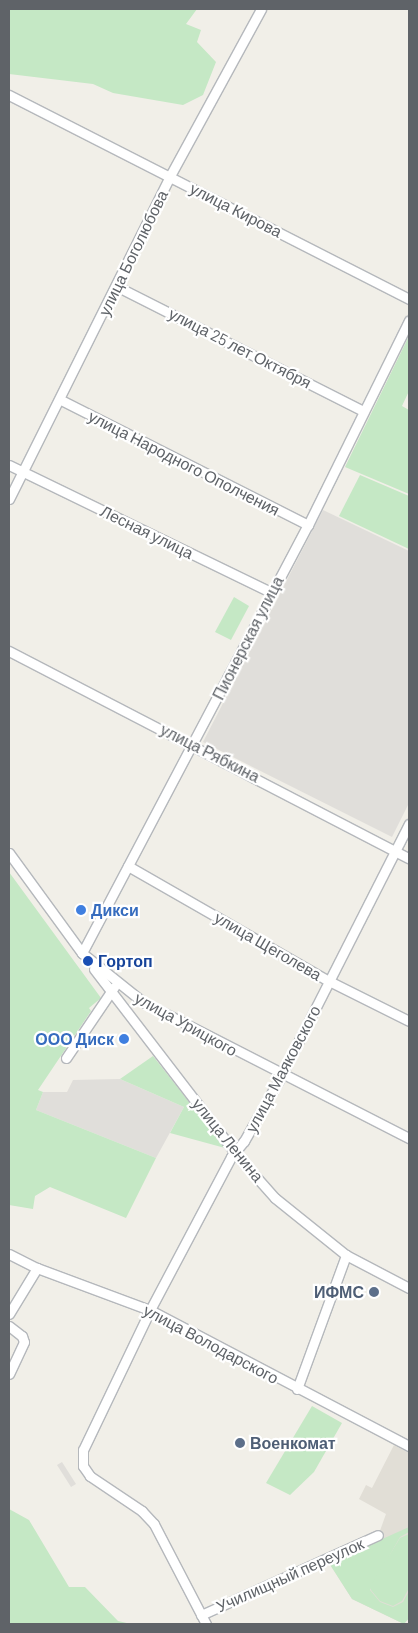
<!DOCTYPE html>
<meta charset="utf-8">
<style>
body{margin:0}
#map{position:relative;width:418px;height:1633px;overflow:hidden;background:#f1efe8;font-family:Barlow,sans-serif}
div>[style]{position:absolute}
.industrial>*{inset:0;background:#e0deda}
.education>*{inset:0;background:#e1ded6}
.green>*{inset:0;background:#c5e8c5}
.roads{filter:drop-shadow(1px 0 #b5b8bc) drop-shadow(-1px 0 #b5b8bc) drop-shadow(0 1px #b5b8bc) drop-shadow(0 -1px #b5b8bc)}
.minor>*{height:9px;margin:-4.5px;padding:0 4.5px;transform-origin:4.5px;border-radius:4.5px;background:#fff}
.dots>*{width:14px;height:14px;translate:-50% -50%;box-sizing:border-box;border:2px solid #fff;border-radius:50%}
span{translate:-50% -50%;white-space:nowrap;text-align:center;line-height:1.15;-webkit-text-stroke:4.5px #fff;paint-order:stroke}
.street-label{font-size:16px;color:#5f6368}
.shop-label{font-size:16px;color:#366cbe;font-weight:700}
.left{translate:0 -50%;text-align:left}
.right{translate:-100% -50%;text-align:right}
.transit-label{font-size:16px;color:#164399;font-weight:700}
.service-label{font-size:16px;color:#4e5e75;font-weight:700}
.frame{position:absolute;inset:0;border:10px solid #5f6368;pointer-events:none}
</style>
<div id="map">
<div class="industrial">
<div style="clip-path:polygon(323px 510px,409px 551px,409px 803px,392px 837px,203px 742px)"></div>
<div style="clip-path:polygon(120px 1079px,184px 1107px,156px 1158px,36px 1110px,43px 1092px,67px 1092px,73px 1080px)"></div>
<div style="clip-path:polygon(62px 1462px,76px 1484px,71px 1487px,57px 1465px)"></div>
</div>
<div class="education">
<div style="clip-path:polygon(394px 1445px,409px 1453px,409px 1618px,404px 1624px,352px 1599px,329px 1563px,377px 1539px,386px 1514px,359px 1499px,366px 1485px,372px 1488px)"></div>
</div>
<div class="green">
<div style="clip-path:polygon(9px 9px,197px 9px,186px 24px,201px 30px,197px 42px,216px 62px,203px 95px,183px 105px,113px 93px,93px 84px,9px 74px)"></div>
<div style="clip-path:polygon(409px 336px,409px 391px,402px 406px,409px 410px,409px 494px,345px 467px)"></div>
<div style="clip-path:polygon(360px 475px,409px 496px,409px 549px,339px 516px)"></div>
<div style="clip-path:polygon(234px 597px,249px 606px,231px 640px,215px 632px)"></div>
<div style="clip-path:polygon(9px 872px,101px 998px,89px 1008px,91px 1011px,38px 1090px,43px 1092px,36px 1110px,156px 1158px,126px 1218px,50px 1187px,35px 1196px,33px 1209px,9px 1205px)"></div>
<div style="clip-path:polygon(153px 1056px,225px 1148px,170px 1133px,184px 1107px,120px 1079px)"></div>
<div style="clip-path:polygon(312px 1406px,342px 1423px,314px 1472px,290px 1495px,266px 1483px)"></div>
<div style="clip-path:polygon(9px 1509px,29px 1520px,69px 1587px,85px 1587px,118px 1621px,131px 1624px,9px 1624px)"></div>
<div style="clip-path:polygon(409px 1527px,409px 1532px,400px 1537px,370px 1590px,380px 1602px,393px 1607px,403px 1602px,409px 1591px,409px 1618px,404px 1624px,352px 1599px,329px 1563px)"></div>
<div style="clip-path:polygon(409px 1534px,409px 1588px,402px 1601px,393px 1606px,380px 1601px,371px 1590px,371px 1585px,400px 1538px)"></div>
</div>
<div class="roads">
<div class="minor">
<div style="left:9px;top:95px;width:449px;rotate:27deg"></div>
<div style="left:116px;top:286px;width:277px;rotate:26.8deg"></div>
<div style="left:61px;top:400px;width:277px;rotate:26.8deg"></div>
<div style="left:9px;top:465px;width:291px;rotate:25.9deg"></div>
<div style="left:9px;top:499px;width:361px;rotate:-63.5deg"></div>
<div style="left:170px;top:176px;width:190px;rotate:-61.4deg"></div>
<div style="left:9px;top:651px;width:450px;rotate:27.4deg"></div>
<div style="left:9px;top:853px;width:124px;rotate:53.9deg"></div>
<div style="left:82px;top:953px;width:78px;rotate:38.8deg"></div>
<div style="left:143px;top:1002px;width:299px;rotate:27.1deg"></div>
<div style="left:128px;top:866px;width:232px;rotate:29.8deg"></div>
<div style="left:329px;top:981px;width:89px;rotate:26.6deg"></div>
<div style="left:82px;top:953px;width:484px;rotate:-62.2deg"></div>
<div style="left:308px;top:525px;width:228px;rotate:-63.7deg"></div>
<div style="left:94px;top:969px;width:232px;rotate:52.5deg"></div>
<div style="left:235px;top:1153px;width:60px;rotate:48.4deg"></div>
<div style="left:275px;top:1198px;width:91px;rotate:38.8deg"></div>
<div style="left:346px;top:1255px;width:71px;rotate:27.6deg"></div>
<div style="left:66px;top:1058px;width:86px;rotate:-55.9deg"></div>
<div style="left:9px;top:1254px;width:31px;rotate:27deg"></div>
<div style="left:37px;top:1268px;width:121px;rotate:20.4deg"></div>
<div style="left:150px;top:1310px;width:293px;rotate:27.7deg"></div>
<div style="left:9px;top:1314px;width:54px;rotate:-58.7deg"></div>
<div style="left:9px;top:1326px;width:16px;rotate:38deg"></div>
<div style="left:22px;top:1336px;width:6px;rotate:72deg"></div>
<div style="left:24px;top:1342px;width:35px;rotate:115deg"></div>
<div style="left:297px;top:1389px;width:143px;rotate:-69.9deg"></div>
<div style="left:201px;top:1615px;width:194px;rotate:-24.3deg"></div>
<div style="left:206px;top:1624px;width:113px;rotate:-117.5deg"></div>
<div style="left:154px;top:1524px;width:18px;rotate:-133deg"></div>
<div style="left:142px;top:1511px;width:63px;rotate:-146.1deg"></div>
<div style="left:90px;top:1476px;width:12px;rotate:-125deg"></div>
<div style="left:83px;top:1466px;width:16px;rotate:-90deg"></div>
<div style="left:83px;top:1450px;width:155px;rotate:-64.4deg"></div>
<div style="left:150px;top:1310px;width:173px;rotate:-62.1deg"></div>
<div style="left:231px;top:1157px;width:21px;rotate:-51deg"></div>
<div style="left:244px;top:1141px;width:70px;rotate:-60.2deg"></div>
<div style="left:279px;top:1080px;width:287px;rotate:-63.1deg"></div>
</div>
</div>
<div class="dots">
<div style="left:81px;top:910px;background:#3f7fe0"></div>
<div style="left:88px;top:961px;background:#1a4fb4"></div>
<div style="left:124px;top:1039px;background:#3f7fe0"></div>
<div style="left:374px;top:1292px;background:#5c6f8a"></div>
<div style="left:240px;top:1443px;background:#5c6f8a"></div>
</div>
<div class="street-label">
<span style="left:236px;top:210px;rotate:27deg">улица Кирова</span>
<span style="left:133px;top:253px;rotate:-64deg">улица Боголюбова</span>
<span style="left:240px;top:348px;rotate:27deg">улица 25 лет Октября</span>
<span style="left:184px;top:463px;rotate:27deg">улица Народного Ополчения</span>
<span style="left:147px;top:532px;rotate:26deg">Лесная улица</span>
<span style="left:248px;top:638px;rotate:-63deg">Пионерская улица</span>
<span style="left:210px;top:753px;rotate:27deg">улица Рябкина</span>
<span style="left:268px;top:946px;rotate:30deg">улица Щеголева</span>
<span style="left:186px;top:1024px;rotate:29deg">улица Урицкого</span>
<span style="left:283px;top:1069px;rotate:-62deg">улица Маяковского</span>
<span style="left:228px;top:1140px;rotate:51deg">улица Ленина</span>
<span style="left:211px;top:1344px;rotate:28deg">улица Володарского</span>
<span style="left:290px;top:1575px;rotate:-24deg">Училищный переулок</span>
</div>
<div class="shop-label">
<span class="left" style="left:91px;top:910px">Дикси</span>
<span class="right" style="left:114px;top:1039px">ООО Диск</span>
</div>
<div class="transit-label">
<span class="left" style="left:98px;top:961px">Гортоп</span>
</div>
<div class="service-label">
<span class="right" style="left:364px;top:1292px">ИФМС</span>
<span class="left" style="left:250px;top:1443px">Военкомат</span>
</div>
<div class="frame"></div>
</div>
